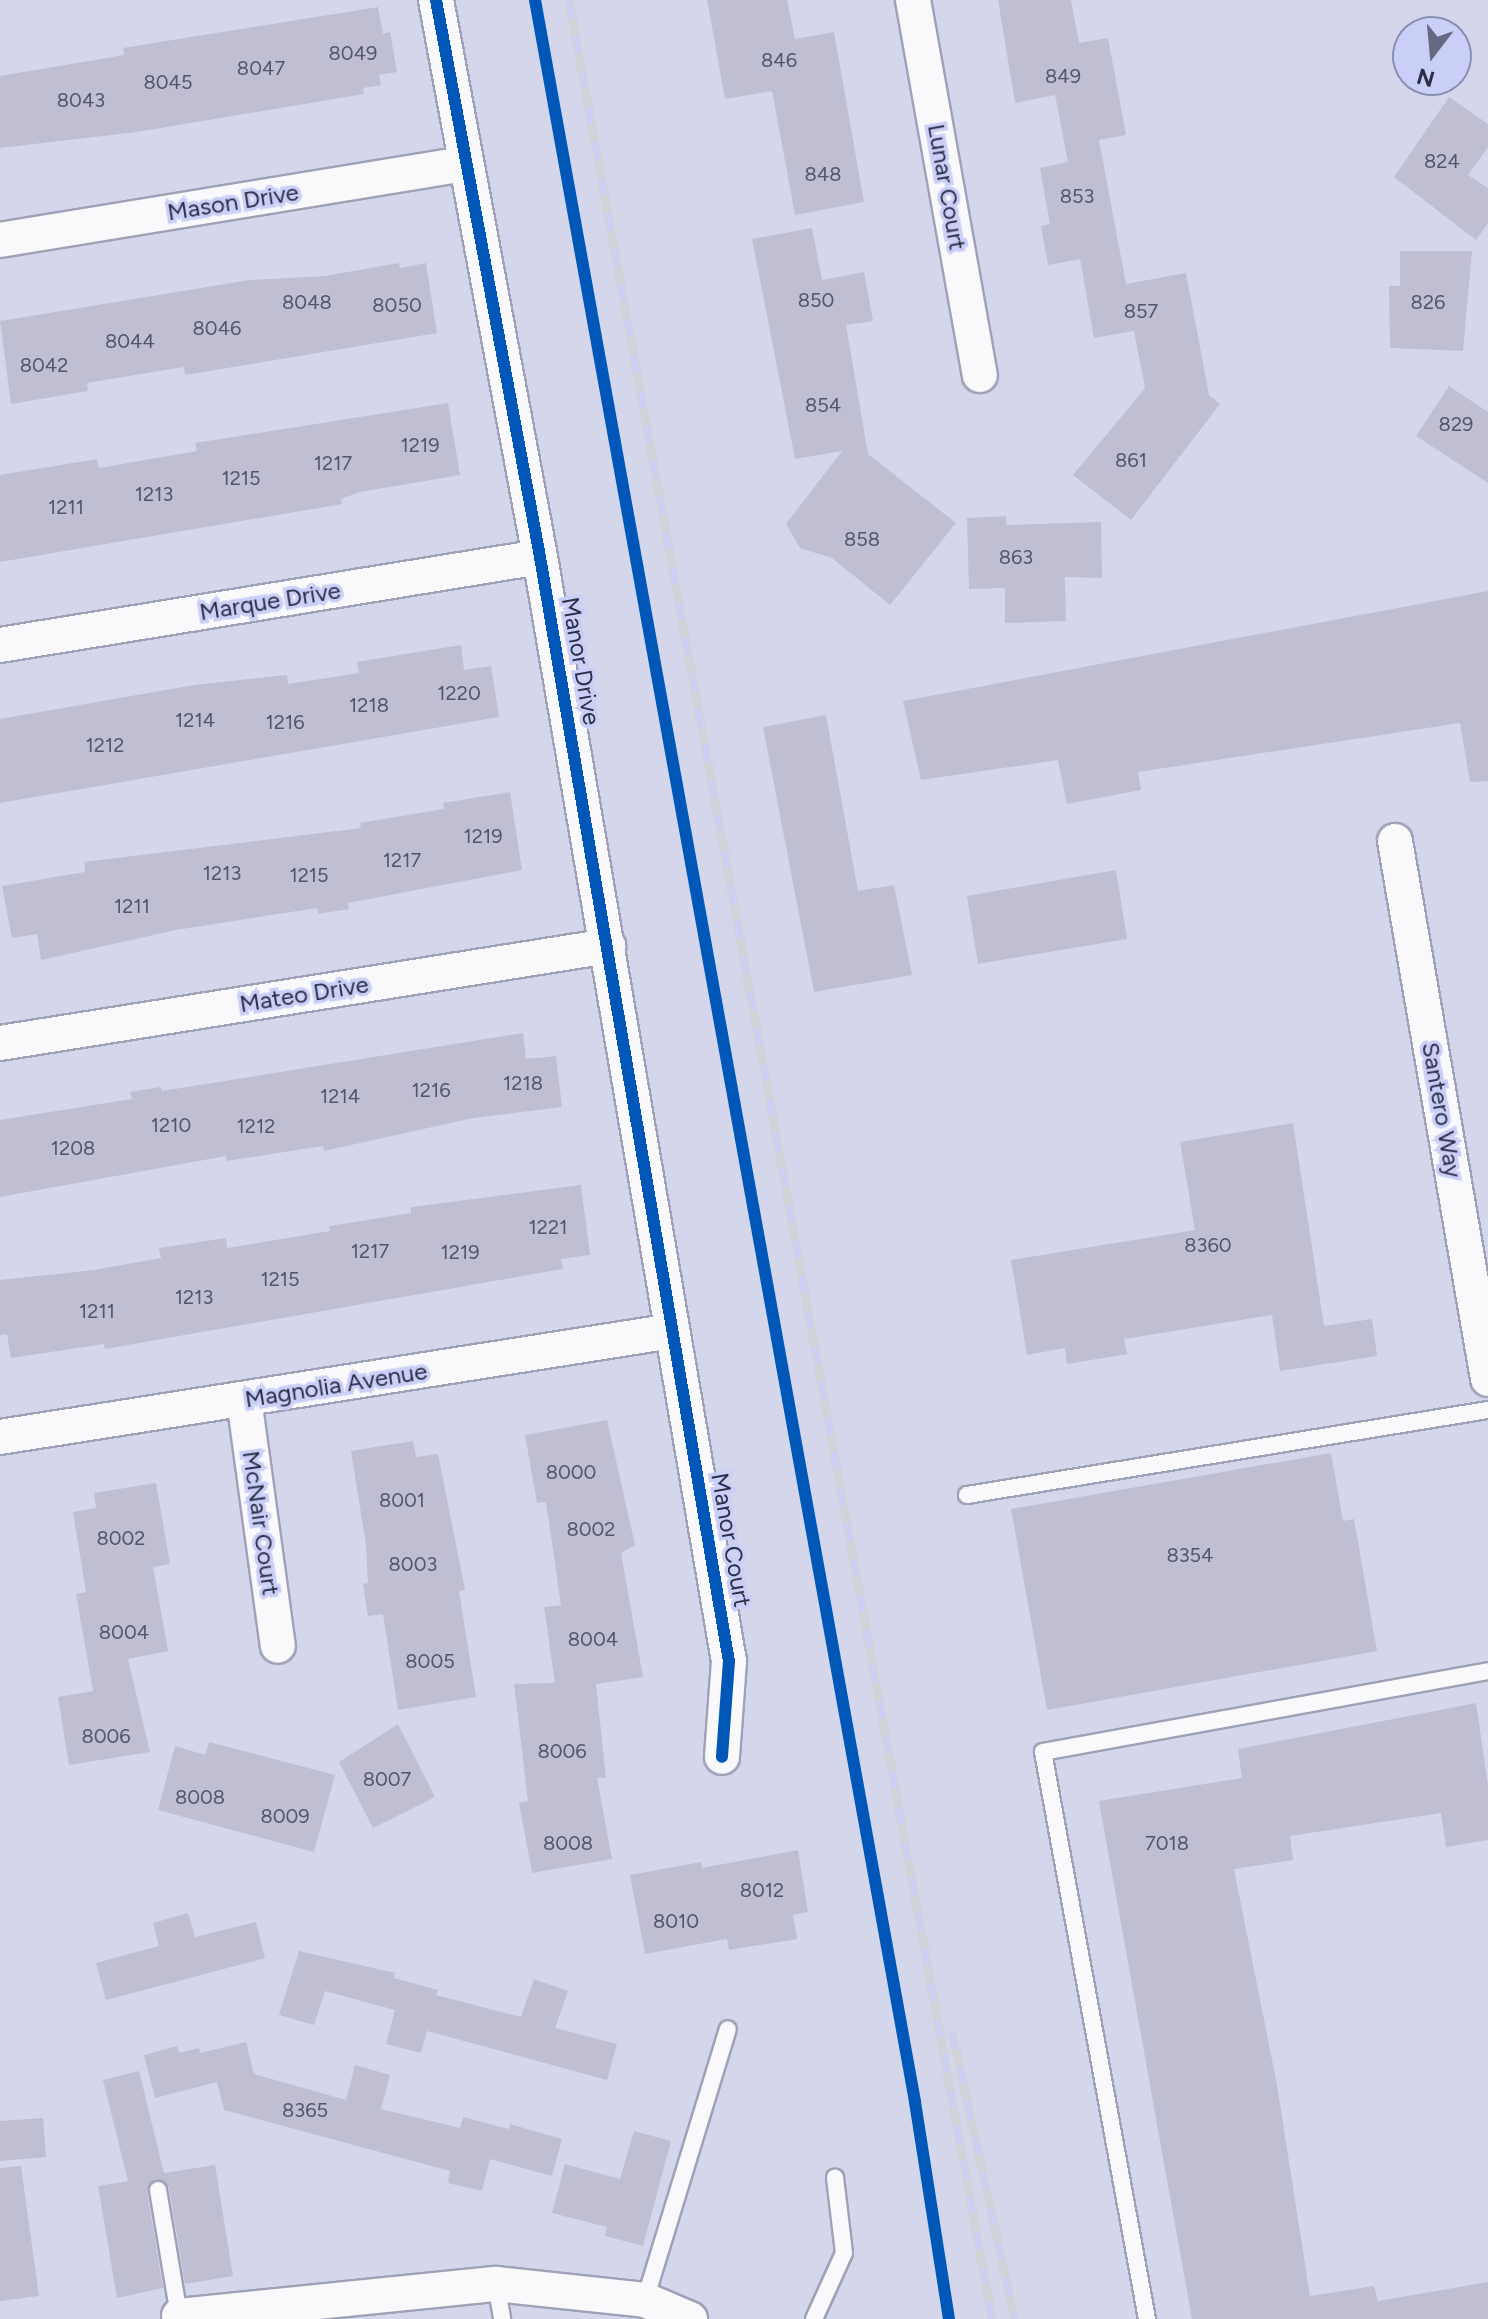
<!DOCTYPE html>
<style>
body{margin:0}
#map{position:relative;width:1488px;height:2319px;overflow:hidden;background:#d4d7ec;font-family:Figtree,sans-serif}
div>[style]{position:absolute}
.building>*{inset:0;background:#bfbed3}
.roads{filter:drop-shadow(2px 0 #9fa1b6) drop-shadow(-2px 0 #9fa1b6) drop-shadow(0 2px #9fa1b6) drop-shadow(0 -2px #9fa1b6)}
.lane>*{height:16px;margin:-8px;padding:0 8px;transform-origin:8px;border-radius:8px;background:#f9f9fc}
.street>*{height:34px;margin:-17px;padding:0 17px;transform-origin:17px;border-radius:17px;background:#f9f9fc}
.rail>*{height:9px;margin-top:-4.5px;transform-origin:0;background:repeating-linear-gradient(90deg,#cacff7 0 18px,#d1d3d9 0 36px);box-sizing:border-box;border-block:2px solid #d1d3d9}
.cycleway>*{height:12px;margin:-6px;padding:0 6px;transform-origin:6px;border-radius:6px;background:#0057b8}
span{translate:-50% -50%;white-space:nowrap;text-align:center;line-height:1.15;-webkit-text-stroke:7px #cacff7;paint-order:stroke}
.number-label{font-size:20px;color:#53556d}
.number-label span{-webkit-text-stroke-width:0}
.street-label{font-size:24px;color:#2b2e47}
.north{position:absolute;left:1392px;top:16px;width:80px;height:80px;box-sizing:border-box;background:#cacff7;border:2px solid #8a8fb1;border-radius:50%;rotate:196deg;font-size:22px;font-weight:700;line-height:32px;text-align:center;color:#2b2e47}
.north::after{content:'';display:block;margin:auto;width:28px;height:36px;background:#666981;clip-path:polygon(50% 0,100% 100%,50% 72%,0 100%)}
</style>
<div id="map">
<div class="building">
<div style="clip-path:polygon(707px 0,787px 0,795px 39px,834px 32px,864px 202px,795px 215px,772px 91px,725px 99px)"></div>
<div style="clip-path:polygon(998px 0,1071px 0,1079px 43px,1108px 38px,1126px 135px,1099px 140px,1126px 284px,1186px 273px,1209px 395px,1220px 404px,1131px 520px,1073px 475px,1145px 388px,1134px 331px,1094px 338px,1080px 259px,1048px 265px,1041px 226px,1050px 224px,1040px 168px,1068px 162px,1055px 95px,1015px 103px)"></div>
<div style="clip-path:polygon(378px 7px,383px 34px,390px 32px,397px 72px,379px 75px,381px 85px,363px 88px,364px 94px,137px 132px,0 148px,0 76px,124px 55px,123px 48px)"></div>
<div style="clip-path:polygon(1449px 97px,1488px 124px,1488px 147px,1468px 175px,1488px 188px,1488px 223px,1476px 240px,1394px 177px)"></div>
<div style="clip-path:polygon(812px 228px,822px 280px,864px 272px,873px 321px,846px 325px,868px 454px,956px 523px,890px 605px,832px 558px,800px 548px,786px 524px,842px 451px,795px 459px,752px 239px)"></div>
<div style="clip-path:polygon(1400px 251px,1472px 251px,1463px 351px,1390px 348px,1389px 286px,1400px 286px)"></div>
<div style="clip-path:polygon(399px 263px,400px 268px,426px 263px,437px 333px,185px 375px,184px 367px,87px 383px,88px 391px,11px 404px,0 321px,250px 280px,325px 276px)"></div>
<div style="clip-path:polygon(1449px 386px,1488px 412px,1488px 483px,1416px 436px)"></div>
<div style="clip-path:polygon(448px 403px,460px 475px,360px 492px,341px 499px,342px 504px,0 562px,0 475px,97px 459px,99px 468px,197px 451px,195px 443px)"></div>
<div style="clip-path:polygon(1006px 516px,1006px 525px,1101px 522px,1102px 578px,1065px 577px,1066px 621px,1005px 623px,1005px 588px,969px 589px,967px 518px)"></div>
<div style="clip-path:polygon(1488px 591px,1488px 781px,1470px 782px,1460px 723px,1138px 772px,1141px 790px,1067px 804px,1058px 760px,921px 780px,903px 701px)"></div>
<div style="clip-path:polygon(461px 645px,464px 670px,491px 666px,499px 717px,0 803px,0 719px,194px 685px,287px 675px,288px 684px,359px 673px,357px 662px)"></div>
<div style="clip-path:polygon(826px 715px,858px 891px,894px 885px,912px 975px,814px 992px,763px 727px)"></div>
<div style="clip-path:polygon(510px 792px,522px 870px,348px 903px,349px 909px,318px 914px,317px 908px,176px 930px,41px 960px,37px 934px,12px 938px,2px 886px,85px 872px,84px 862px,361px 828px,360px 823px,444px 809px,443px 803px)"></div>
<div style="clip-path:polygon(1116px 870px,1127px 939px,978px 964px,967px 896px)"></div>
<div style="clip-path:polygon(523px 1033px,526px 1059px,556px 1056px,562px 1107px,473px 1118px,324px 1151px,323px 1146px,227px 1161px,226px 1156px,0 1197px,0 1120px,132px 1099px,130px 1092px,161px 1087px,162px 1091px)"></div>
<div style="clip-path:polygon(1293px 1123px,1324px 1326px,1372px 1319px,1377px 1356px,1280px 1371px,1272px 1315px,1124px 1339px,1127px 1354px,1067px 1364px,1065px 1348px,1027px 1355px,1011px 1260px,1195px 1230px,1180px 1142px)"></div>
<div style="clip-path:polygon(581px 1185px,590px 1255px,561px 1259px,563px 1269px,105px 1349px,104px 1344px,11px 1358px,7px 1334px,0 1335px,0 1280px,94px 1270px,161px 1258px,159px 1248px,226px 1238px,227px 1248px,330px 1231px,329px 1226px,411px 1213px,411px 1207px)"></div>
<div style="clip-path:polygon(607px 1420px,635px 1545px,621px 1553px,643px 1677px,596px 1684px,606px 1778px,597px 1778px,612px 1859px,532px 1873px,519px 1803px,528px 1801px,514px 1684px,555px 1683px,544px 1607px,561px 1605px,546px 1502px,537px 1503px,525px 1435px)"></div>
<div style="clip-path:polygon(413px 1441px,416px 1457px,438px 1454px,465px 1590px,459px 1591px,476px 1697px,398px 1710px,383px 1614px,368px 1616px,363px 1584px,368px 1583px,366px 1545px,351px 1451px)"></div>
<div style="clip-path:polygon(1331px 1453px,1343px 1521px,1354px 1519px,1377px 1651px,1047px 1710px,1011px 1509px)"></div>
<div style="clip-path:polygon(156px 1483px,170px 1564px,153px 1567px,168px 1651px,128px 1659px,150px 1752px,69px 1765px,58px 1697px,93px 1691px,76px 1594px,86px 1592px,73px 1512px,96px 1508px,94px 1493px)"></div>
<div style="clip-path:polygon(1476px 1703px,1488px 1785px,1488px 1840px,1446px 1847px,1441px 1813px,1290px 1836px,1293px 1860px,1234px 1869px,1277px 2085px,1310px 2296px,1374px 2286px,1378px 2301px,1488px 2282px,1488px 2319px,1192px 2319px,1099px 1801px,1242px 1778px,1238px 1749px)"></div>
<div style="clip-path:polygon(398px 1724px,435px 1797px,373px 1828px,339px 1762px)"></div>
<div style="clip-path:polygon(209px 1742px,335px 1775px,314px 1852px,158px 1810px,175px 1746px,205px 1755px)"></div>
<div style="clip-path:polygon(798px 1850px,808px 1912px,793px 1915px,797px 1939px,729px 1950px,727px 1939px,645px 1954px,630px 1875px,701px 1862px,702px 1868px)"></div>
<div style="clip-path:polygon(188px 1913px,195px 1937px,256px 1922px,265px 1958px,106px 2000px,96px 1963px,159px 1946px,153px 1923px)"></div>
<div style="clip-path:polygon(299px 1951px,395px 1973px,394px 1978px,438px 1990px,436px 1995px,521px 2017px,534px 1979px,568px 1991px,555px 2028px,617px 2044px,607px 2080px,427px 2031px,421px 2053px,386px 2044px,395px 2010px,325px 1991px,314px 2025px,279px 2015px)"></div>
<div style="clip-path:polygon(246px 2042px,254px 2074px,346px 2100px,355px 2065px,390px 2075px,381px 2109px,460px 2128px,463px 2117px,509px 2129px,510px 2124px,562px 2139px,552px 2176px,490px 2159px,482px 2191px,448px 2183px,450px 2171px,224px 2110px,217px 2082px,155px 2098px,144px 2055px,177px 2046px,179px 2053px,199px 2048px,200px 2053px)"></div>
<div style="clip-path:polygon(139px 2071px,164px 2173px,215px 2165px,233px 2276px,185px 2284px,169px 2188px,155px 2179px,147px 2192px,163px 2288px,117px 2298px,98px 2186px,128px 2181px,103px 2080px)"></div>
<div style="clip-path:polygon(43px 2118px,46px 2157px,0 2161px,0 2121px)"></div>
<div style="clip-path:polygon(634px 2131px,671px 2141px,643px 2246px,605px 2236px,607px 2227px,552px 2213px,565px 2164px,620px 2179px)"></div>
<div style="clip-path:polygon(21px 2166px,39px 2296px,0 2301px,0 2168px)"></div>
</div>
<div class="roads">
<div class="lane">
<div style="left:967px;top:1495px;width:528px;rotate:-9.27deg"></div>
<div style="left:158px;top:2190px;width:128px;rotate:80.5deg"></div>
<div style="left:496px;top:2284px;width:36px;rotate:80deg"></div>
<div style="left:645px;top:2300px;width:283px;rotate:-73deg"></div>
<div style="left:814px;top:2319px;width:72px;rotate:-65.6deg"></div>
<div style="left:844px;top:2253px;width:76px;rotate:-96.8deg"></div>
<div style="left:1147px;top:2319px;width:576px;rotate:-100.39deg"></div>
<div style="left:1043px;top:1752px;width:452px;rotate:-10.3deg"></div>
</div>
<div class="street">
<div style="left:436px;top:0;width:567px;rotate:79.42deg"></div>
<div style="left:540px;top:557px;width:1120px;rotate:80.29deg"></div>
<div style="left:729px;top:1661px;width:96px;rotate:94.2deg"></div>
<div style="left:913px;top:0;width:381px;rotate:79.9deg"></div>
<div style="left:0;top:240px;width:471px;rotate:-9.3deg"></div>
<div style="left:0;top:645px;width:547px;rotate:-9.26deg"></div>
<div style="left:1395px;top:841px;width:546px;rotate:80.19deg"></div>
<div style="left:0;top:1043px;width:616px;rotate:-9.06deg"></div>
<div style="left:244px;top:1399px;width:249px;rotate:82.2deg"></div>
<div style="left:0;top:1437px;width:680px;rotate:-8.96deg"></div>
<div style="left:179px;top:2316px;width:319px;rotate:-5.8deg"></div>
<div style="left:496px;top:2284px;width:150px;rotate:6.1deg"></div>
<div style="left:645px;top:2300px;width:49px;rotate:22.9deg"></div>
</div>
</div>
<div class="rail">
<div style="left:569px;top:0;width:2357px;rotate:79.66deg"></div>
<div style="left:952px;top:2031px;width:295px;rotate:77.7deg"></div>
</div>
<div class="cycleway">
<div style="left:436px;top:0;width:567px;rotate:79.42deg"></div>
<div style="left:540px;top:557px;width:1120px;rotate:80.29deg"></div>
<div style="left:729px;top:1661px;width:96px;rotate:94.2deg"></div>
<div style="left:535px;top:0;width:2136px;rotate:79.75deg"></div>
<div style="left:915px;top:2102px;width:220px;rotate:81.1deg"></div>
</div>
<div class="number-label">
<span style="left:353px;top:53px">8049</span>
<span style="left:779px;top:60px">846</span>
<span style="left:261px;top:68px">8047</span>
<span style="left:1063px;top:76px">849</span>
<span style="left:168px;top:82px">8045</span>
<span style="left:81px;top:100px">8043</span>
<span style="left:1442px;top:161px">824</span>
<span style="left:823px;top:174px">848</span>
<span style="left:1077px;top:196px">853</span>
<span style="left:816px;top:300px">850</span>
<span style="left:307px;top:302px">8048</span>
<span style="left:1428px;top:302px">826</span>
<span style="left:397px;top:305px">8050</span>
<span style="left:1141px;top:311px">857</span>
<span style="left:217px;top:328px">8046</span>
<span style="left:130px;top:341px">8044</span>
<span style="left:44px;top:365px">8042</span>
<span style="left:823px;top:405px">854</span>
<span style="left:1456px;top:424px">829</span>
<span style="left:420px;top:445px">1219</span>
<span style="left:1131px;top:460px">861</span>
<span style="left:333px;top:463px">1217</span>
<span style="left:241px;top:478px">1215</span>
<span style="left:154px;top:494px">1213</span>
<span style="left:66px;top:507px">1211</span>
<span style="left:862px;top:539px">858</span>
<span style="left:1016px;top:557px">863</span>
<span style="left:459px;top:693px">1220</span>
<span style="left:369px;top:705px">1218</span>
<span style="left:195px;top:720px">1214</span>
<span style="left:285px;top:722px">1216</span>
<span style="left:105px;top:745px">1212</span>
<span style="left:483px;top:836px">1219</span>
<span style="left:402px;top:860px">1217</span>
<span style="left:222px;top:873px">1213</span>
<span style="left:309px;top:875px">1215</span>
<span style="left:132px;top:906px">1211</span>
<span style="left:523px;top:1083px">1218</span>
<span style="left:431px;top:1090px">1216</span>
<span style="left:340px;top:1096px">1214</span>
<span style="left:171px;top:1125px">1210</span>
<span style="left:256px;top:1126px">1212</span>
<span style="left:73px;top:1148px">1208</span>
<span style="left:548px;top:1227px">1221</span>
<span style="left:1208px;top:1245px">8360</span>
<span style="left:370px;top:1251px">1217</span>
<span style="left:460px;top:1252px">1219</span>
<span style="left:280px;top:1279px">1215</span>
<span style="left:194px;top:1297px">1213</span>
<span style="left:97px;top:1311px">1211</span>
<span style="left:571px;top:1472px">8000</span>
<span style="left:402px;top:1500px">8001</span>
<span style="left:591px;top:1529px">8002</span>
<span style="left:121px;top:1538px">8002</span>
<span style="left:1190px;top:1555px">8354</span>
<span style="left:413px;top:1564px">8003</span>
<span style="left:124px;top:1632px">8004</span>
<span style="left:593px;top:1639px">8004</span>
<span style="left:430px;top:1661px">8005</span>
<span style="left:106px;top:1736px">8006</span>
<span style="left:562px;top:1751px">8006</span>
<span style="left:387px;top:1779px">8007</span>
<span style="left:200px;top:1797px">8008</span>
<span style="left:285px;top:1816px">8009</span>
<span style="left:568px;top:1843px">8008</span>
<span style="left:1167px;top:1843px">7018</span>
<span style="left:762px;top:1890px">8012</span>
<span style="left:676px;top:1921px">8010</span>
<span style="left:305px;top:2110px">8365</span>
</div>
<div class="street-label">
<span style="left:947px;top:187px;rotate:80deg">Lunar Court</span>
<span style="left:233px;top:202px;rotate:-9deg">Mason Drive</span>
<span style="left:270px;top:601px;rotate:-9deg">Marque Drive</span>
<span style="left:581px;top:661px;rotate:80deg">Manor Drive</span>
<span style="left:304px;top:994px;rotate:-9deg">Mateo Drive</span>
<span style="left:1442px;top:1110px;rotate:80deg">Santero Way</span>
<span style="left:336px;top:1385px;rotate:-9deg">Magnolia Avenue</span>
<span style="left:261px;top:1523px;rotate:82deg">McNair Court</span>
<span style="left:731px;top:1540px;rotate:80deg">Manor Court</span>
</div>
<div class="north">N</div>
</div>
